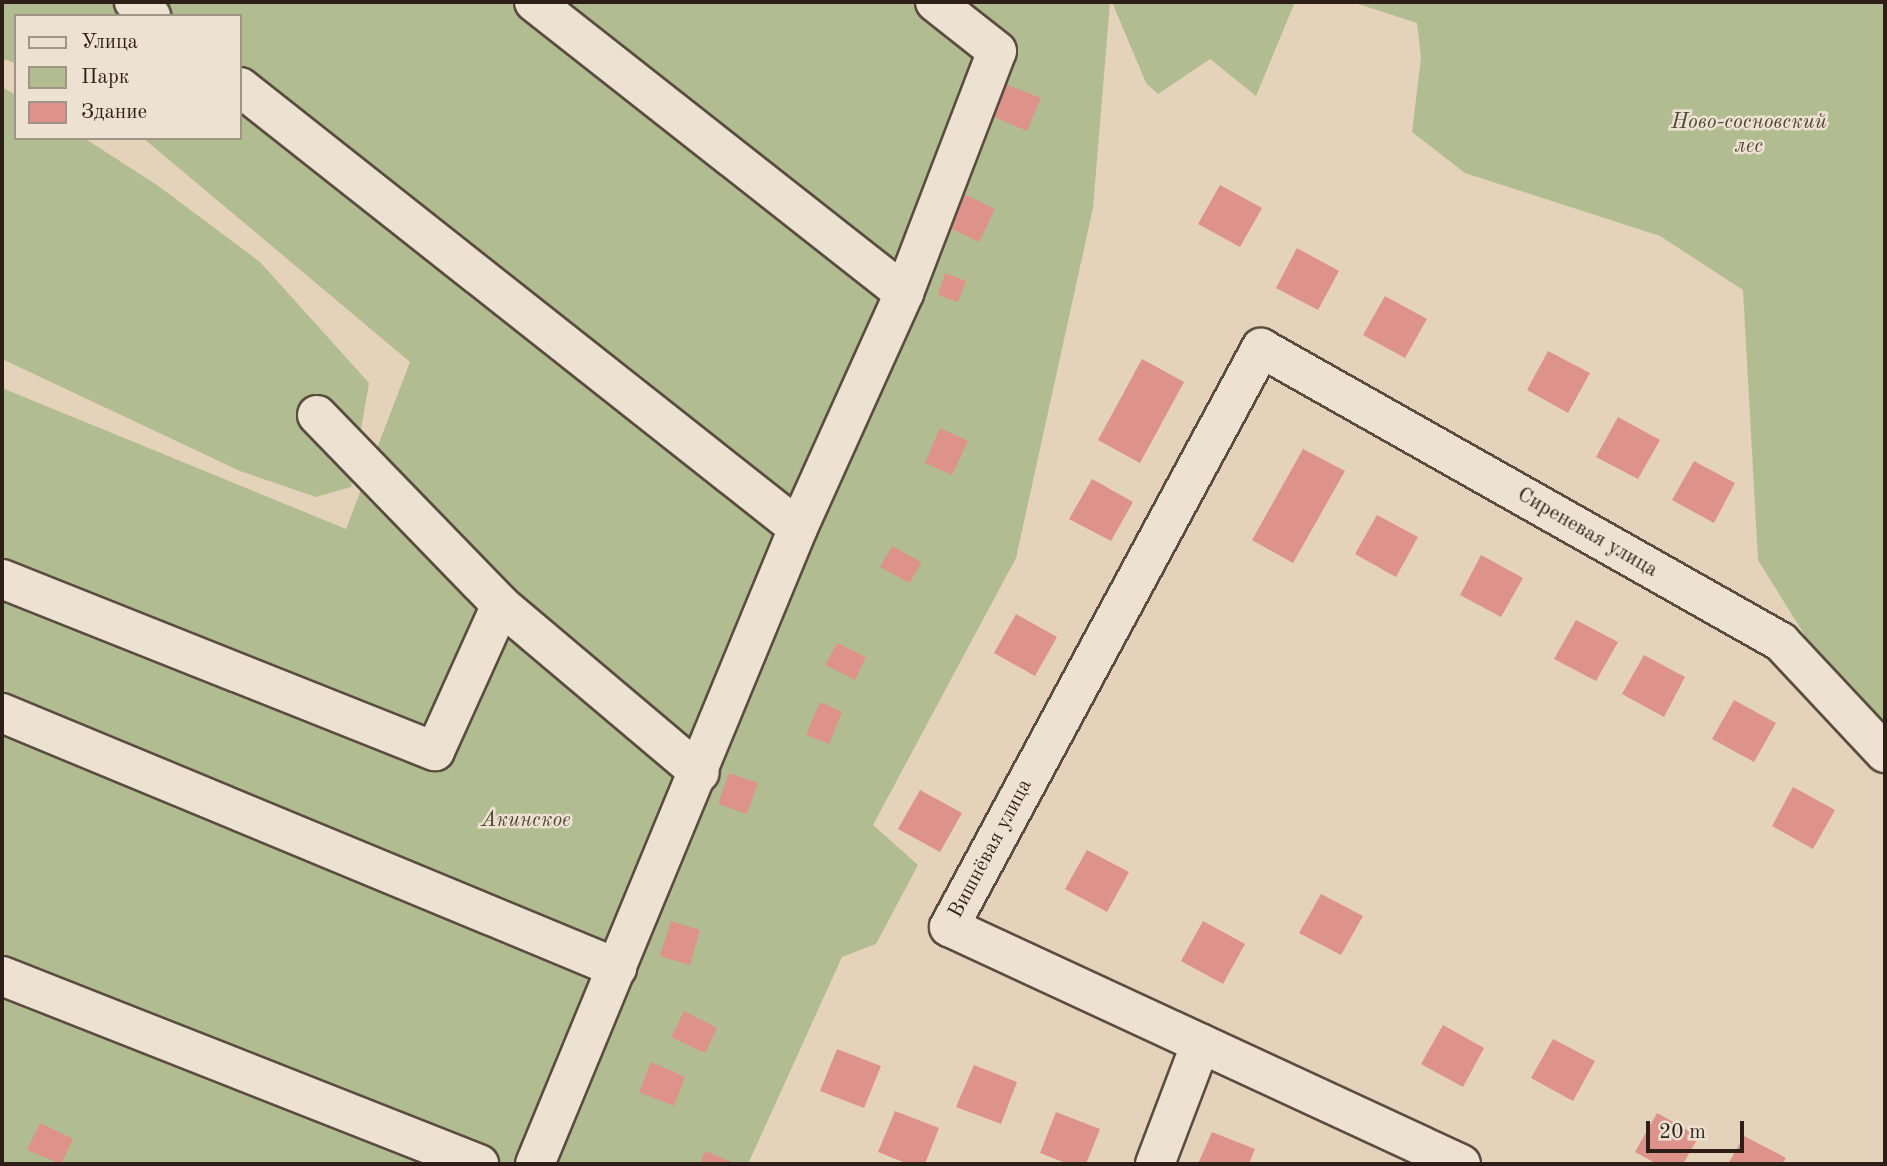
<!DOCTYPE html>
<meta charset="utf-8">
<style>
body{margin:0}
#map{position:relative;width:1887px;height:1166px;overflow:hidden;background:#e4d3ba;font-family:"Old Standard TT",serif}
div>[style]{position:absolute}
.green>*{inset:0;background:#b2bc91}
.building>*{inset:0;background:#dd9389}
.roads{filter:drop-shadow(2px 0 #5b4c40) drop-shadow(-2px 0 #5b4c40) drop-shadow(0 2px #5b4c40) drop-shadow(0 -2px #5b4c40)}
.minor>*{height:38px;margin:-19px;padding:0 19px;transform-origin:19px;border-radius:19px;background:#ede2d2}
span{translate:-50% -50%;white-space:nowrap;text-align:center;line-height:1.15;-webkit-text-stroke:5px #ede2d2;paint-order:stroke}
.park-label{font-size:21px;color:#4e4636;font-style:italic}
.street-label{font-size:21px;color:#2d1f17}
.frame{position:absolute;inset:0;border:4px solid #2d1f17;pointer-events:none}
.legend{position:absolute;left:14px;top:14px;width:228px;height:126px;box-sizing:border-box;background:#ede2d2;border:2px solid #a09487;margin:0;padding:9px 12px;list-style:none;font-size:21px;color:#2d1f17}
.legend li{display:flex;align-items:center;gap:14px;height:35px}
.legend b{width:35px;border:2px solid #a09487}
.scale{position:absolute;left:1646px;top:1121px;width:98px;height:32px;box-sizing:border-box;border:4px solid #2d1f17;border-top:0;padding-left:9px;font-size:21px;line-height:24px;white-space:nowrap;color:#2d1f17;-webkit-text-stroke:5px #ede2d2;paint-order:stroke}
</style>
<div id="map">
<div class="green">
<div style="clip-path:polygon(2px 2px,1110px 2px,1093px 208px,1016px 558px,873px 825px,918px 865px,876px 944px,842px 957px,748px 1164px,2px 1164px,2px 388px,346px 529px,410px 362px,143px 138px,240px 138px,240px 16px,16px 16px,16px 63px,2px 59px)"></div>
<div style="clip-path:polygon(1112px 2px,1295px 2px,1256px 96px,1210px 59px,1158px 94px,1146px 83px)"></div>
<div style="clip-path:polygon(1352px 2px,1885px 2px,1885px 741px,1868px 737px,1758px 560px,1743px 290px,1660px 236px,1465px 173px,1412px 132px,1421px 58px,1417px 23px)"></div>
<div style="clip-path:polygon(2px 87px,16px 95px,16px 138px,84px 138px,157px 185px,260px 262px,369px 383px,351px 487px,316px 497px,240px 471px,2px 359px)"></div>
</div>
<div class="building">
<div style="clip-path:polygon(1005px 84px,1041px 98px,1027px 131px,992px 116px)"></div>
<div style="clip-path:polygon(1220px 185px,1262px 208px,1240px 247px,1198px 224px)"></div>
<div style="clip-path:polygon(964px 194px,995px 209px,979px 242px,948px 227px)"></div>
<div style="clip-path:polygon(1297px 248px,1339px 271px,1318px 310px,1276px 288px)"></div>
<div style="clip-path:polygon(945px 273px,966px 281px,958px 302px,938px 295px)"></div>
<div style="clip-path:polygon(1385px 296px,1427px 319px,1405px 358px,1363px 335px)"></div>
<div style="clip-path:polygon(1548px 351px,1590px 373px,1568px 413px,1527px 390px)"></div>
<div style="clip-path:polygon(1142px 359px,1184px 382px,1140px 463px,1098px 440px)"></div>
<div style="clip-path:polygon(1618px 417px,1660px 440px,1638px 479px,1596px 457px)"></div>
<div style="clip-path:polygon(940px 428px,968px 441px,952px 475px,925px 463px)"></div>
<div style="clip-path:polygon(1303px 449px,1345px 471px,1293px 563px,1252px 540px)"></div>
<div style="clip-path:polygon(1694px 461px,1735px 483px,1714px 523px,1672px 500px)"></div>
<div style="clip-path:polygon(1092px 479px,1133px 502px,1111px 541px,1069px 519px)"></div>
<div style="clip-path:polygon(1377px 515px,1418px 537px,1396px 577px,1355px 554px)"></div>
<div style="clip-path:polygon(892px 546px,921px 562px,910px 583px,880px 567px)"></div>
<div style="clip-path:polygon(1481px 555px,1523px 578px,1501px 617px,1460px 595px)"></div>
<div style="clip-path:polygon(1016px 614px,1057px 637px,1035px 676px,994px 653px)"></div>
<div style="clip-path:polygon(1576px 620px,1618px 642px,1596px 681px,1554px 659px)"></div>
<div style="clip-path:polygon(837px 643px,866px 657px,855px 680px,825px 665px)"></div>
<div style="clip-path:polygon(1644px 655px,1685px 677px,1664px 717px,1622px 694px)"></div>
<div style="clip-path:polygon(1734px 700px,1776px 723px,1754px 762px,1712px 739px)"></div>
<div style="clip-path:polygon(820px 702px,842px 712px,829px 744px,806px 735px)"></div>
<div style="clip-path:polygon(729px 773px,758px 783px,747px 814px,718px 804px)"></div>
<div style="clip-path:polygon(1793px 787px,1835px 810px,1813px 849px,1772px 826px)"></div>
<div style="clip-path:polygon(920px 790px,962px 813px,940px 852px,898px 829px)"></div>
<div style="clip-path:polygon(1087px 850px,1129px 872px,1107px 912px,1065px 889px)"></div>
<div style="clip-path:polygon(1321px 894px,1363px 916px,1341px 955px,1299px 933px)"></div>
<div style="clip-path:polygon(671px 921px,700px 930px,690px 965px,660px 956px)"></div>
<div style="clip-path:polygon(1203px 921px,1245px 944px,1223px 984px,1181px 961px)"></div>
<div style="clip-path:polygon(684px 1011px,717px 1028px,705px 1053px,671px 1037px)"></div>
<div style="clip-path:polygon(1443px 1025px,1484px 1048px,1463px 1087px,1421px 1064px)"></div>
<div style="clip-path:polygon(1553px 1039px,1595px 1061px,1573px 1101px,1531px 1078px)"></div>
<div style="clip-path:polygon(837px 1049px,881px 1066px,864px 1108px,820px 1091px)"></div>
<div style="clip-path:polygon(651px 1062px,685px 1077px,674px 1106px,639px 1092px)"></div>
<div style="clip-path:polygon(974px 1065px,1017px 1082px,1001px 1124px,956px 1107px)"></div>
<div style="clip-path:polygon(895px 1111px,939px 1128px,925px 1164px,908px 1164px,878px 1152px)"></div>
<div style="clip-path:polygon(1056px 1112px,1100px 1129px,1086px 1164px,1068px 1164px,1040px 1153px)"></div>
<div style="clip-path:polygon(1657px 1113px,1699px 1136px,1683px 1164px,1657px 1164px,1635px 1152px)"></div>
<div style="clip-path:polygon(40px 1123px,73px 1139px,61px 1164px,27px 1150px)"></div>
<div style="clip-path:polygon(1212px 1132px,1255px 1149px,1249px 1164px,1198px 1164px)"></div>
<div style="clip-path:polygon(1744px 1136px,1786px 1158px,1782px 1164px,1728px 1164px)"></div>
<div style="clip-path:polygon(705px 1151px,737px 1164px,700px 1164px)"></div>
</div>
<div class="roads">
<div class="minor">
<div style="left:134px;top:2px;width:22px;rotate:39deg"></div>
<div style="left:534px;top:2px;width:471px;rotate:38.2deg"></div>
<div style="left:240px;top:87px;width:711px;rotate:38.32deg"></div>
<div style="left:317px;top:415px;width:264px;rotate:45.9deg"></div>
<div style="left:501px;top:605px;width:260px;rotate:40.2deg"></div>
<div style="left:2px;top:579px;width:466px;rotate:21.7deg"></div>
<div style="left:435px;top:751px;width:160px;rotate:-65.7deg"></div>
<div style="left:2px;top:713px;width:666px;rotate:22.52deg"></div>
<div style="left:2px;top:976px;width:513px;rotate:21.51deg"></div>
<div style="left:535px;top:1164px;width:688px;rotate:-67.53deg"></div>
<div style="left:798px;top:528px;width:258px;rotate:-65.7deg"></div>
<div style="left:904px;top:293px;width:259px;rotate:-69deg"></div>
<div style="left:997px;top:51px;width:79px;rotate:-141.7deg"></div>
<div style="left:1155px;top:1164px;width:129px;rotate:-69.2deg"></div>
<div style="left:1461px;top:1164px;width:564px;rotate:-155.16deg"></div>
<div style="left:949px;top:927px;width:658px;rotate:-61.68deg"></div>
<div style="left:1261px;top:348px;width:597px;rotate:29.48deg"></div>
<div style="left:1781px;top:642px;width:152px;rotate:46.9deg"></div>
</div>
</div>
<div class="park-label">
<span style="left:1749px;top:135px">Ново-сосновский<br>лес</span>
<span style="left:526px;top:821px">Акинское</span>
</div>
<div class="street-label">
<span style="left:1587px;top:533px;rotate:30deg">Сиреневая улица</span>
<span style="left:991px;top:849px;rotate:-62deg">Вишнёвая улица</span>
</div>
<div class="frame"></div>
<ul class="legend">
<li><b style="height:9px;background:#ede2d2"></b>Улица</li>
<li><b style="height:19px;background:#b2bc91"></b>Парк</li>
<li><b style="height:19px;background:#dd9389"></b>Здание</li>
</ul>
<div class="scale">20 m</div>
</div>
